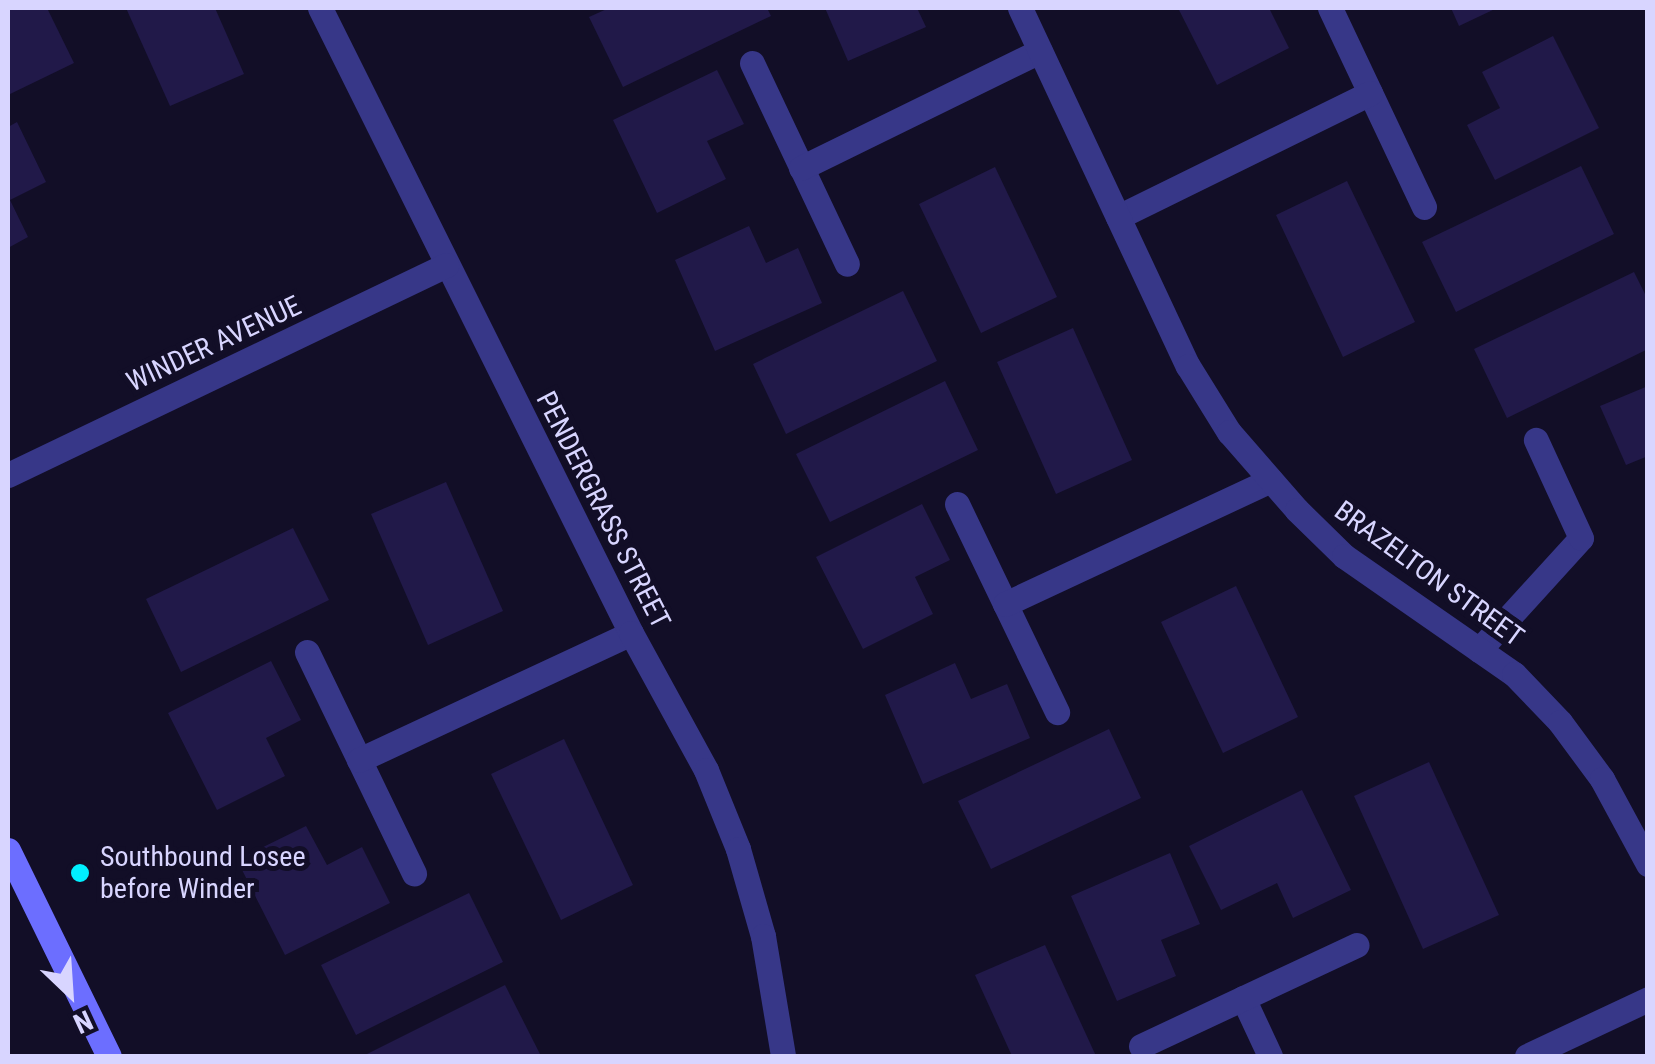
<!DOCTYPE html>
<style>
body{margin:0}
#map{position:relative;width:1655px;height:1064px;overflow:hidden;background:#120e27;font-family:"Roboto Condensed",sans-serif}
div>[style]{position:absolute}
.building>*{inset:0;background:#211949}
.lane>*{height:25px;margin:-12.5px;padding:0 12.5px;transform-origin:12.5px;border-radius:12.5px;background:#373788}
.street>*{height:25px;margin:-12.5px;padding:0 12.5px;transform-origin:12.5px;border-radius:12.5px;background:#373788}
.secondary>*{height:25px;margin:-12.5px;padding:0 12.5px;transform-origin:12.5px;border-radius:12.5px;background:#6c6eff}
.dots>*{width:28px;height:28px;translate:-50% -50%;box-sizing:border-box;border:5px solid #120e27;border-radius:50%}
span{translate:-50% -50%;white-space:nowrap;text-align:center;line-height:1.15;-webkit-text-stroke:10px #120e27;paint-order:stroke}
.street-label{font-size:28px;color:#d8d5ff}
.poi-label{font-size:28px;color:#d8d5ff}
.left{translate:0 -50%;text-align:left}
.frame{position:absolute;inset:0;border:10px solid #d8d5ff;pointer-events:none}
.north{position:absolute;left:20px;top:944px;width:100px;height:100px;-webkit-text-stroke:8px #120e27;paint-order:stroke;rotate:155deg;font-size:28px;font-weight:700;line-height:40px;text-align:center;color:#d8d5ff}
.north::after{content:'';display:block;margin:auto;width:35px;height:45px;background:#d8d5ff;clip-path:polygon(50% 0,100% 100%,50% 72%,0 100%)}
</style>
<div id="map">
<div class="building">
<div style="clip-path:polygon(8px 8px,47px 8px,74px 63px,8px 95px)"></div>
<div style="clip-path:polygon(126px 8px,215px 8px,244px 74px,170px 106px)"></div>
<div style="clip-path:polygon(609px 8px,767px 8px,771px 16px,623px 87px,589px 17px)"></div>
<div style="clip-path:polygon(825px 8px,917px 8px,926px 27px,848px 61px)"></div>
<div style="clip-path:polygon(1178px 8px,1269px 8px,1289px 48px,1217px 85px)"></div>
<div style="clip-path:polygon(1451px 8px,1497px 8px,1459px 26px)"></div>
<div style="clip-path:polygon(1553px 36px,1599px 128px,1495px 180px,1467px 125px,1500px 108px,1482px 72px)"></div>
<div style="clip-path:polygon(717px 70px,744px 124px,707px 141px,726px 179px,657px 213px,613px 120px)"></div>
<div style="clip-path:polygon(17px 122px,46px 182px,10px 200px,28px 237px,8px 248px,8px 127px)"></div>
<div style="clip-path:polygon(1581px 166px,1614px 234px,1456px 312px,1422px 242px)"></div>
<div style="clip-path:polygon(995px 167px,1057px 297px,981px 333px,919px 204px)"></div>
<div style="clip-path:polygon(1347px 181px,1415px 322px,1343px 357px,1276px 215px)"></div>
<div style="clip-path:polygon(749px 226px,766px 263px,798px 248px,822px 303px,715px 351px,675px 260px)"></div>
<div style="clip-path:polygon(1634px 272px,1648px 300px,1648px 349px,1507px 418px,1474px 349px)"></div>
<div style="clip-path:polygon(903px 291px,937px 361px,786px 434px,753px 364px)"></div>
<div style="clip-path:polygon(1073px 328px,1132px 460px,1056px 494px,997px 362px)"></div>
<div style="clip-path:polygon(945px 381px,978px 450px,830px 522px,796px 454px)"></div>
<div style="clip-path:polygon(1648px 386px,1648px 456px,1626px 465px,1600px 406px)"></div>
<div style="clip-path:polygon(446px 482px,503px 611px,428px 645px,371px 514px)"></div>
<div style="clip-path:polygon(922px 504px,950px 560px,915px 577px,933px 614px,863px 649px,816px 557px)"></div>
<div style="clip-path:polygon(293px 528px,329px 600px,181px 672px,146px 599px)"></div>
<div style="clip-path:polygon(1236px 586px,1298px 717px,1223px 753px,1161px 622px)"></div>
<div style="clip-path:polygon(271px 661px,301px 720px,266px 738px,285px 776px,217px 810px,168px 713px)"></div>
<div style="clip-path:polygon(955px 663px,971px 699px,1007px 684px,1030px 738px,923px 784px,885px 695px)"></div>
<div style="clip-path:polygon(1109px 729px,1141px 798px,991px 869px,958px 801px)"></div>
<div style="clip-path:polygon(564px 739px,633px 885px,561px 920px,491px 774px)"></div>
<div style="clip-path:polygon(1429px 762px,1499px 915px,1423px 949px,1354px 796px)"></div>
<div style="clip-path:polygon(1302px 790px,1351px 890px,1293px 918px,1277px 883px,1221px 910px,1189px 846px)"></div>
<div style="clip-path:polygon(306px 826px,327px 865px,362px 847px,390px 903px,285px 955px,237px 860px)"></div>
<div style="clip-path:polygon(1170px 853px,1200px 924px,1161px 940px,1176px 976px,1117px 1001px,1071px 896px)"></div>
<div style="clip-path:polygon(469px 893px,503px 962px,356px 1035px,321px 965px)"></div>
<div style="clip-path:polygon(1045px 945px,1096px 1056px,1012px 1056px,975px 975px)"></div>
<div style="clip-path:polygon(505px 985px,540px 1054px,535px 1056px,363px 1056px)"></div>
</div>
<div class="lane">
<div style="left:1330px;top:8px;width:220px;rotate:64.7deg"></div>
<div style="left:752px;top:63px;width:222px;rotate:64.7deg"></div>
<div style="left:801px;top:168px;width:266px;rotate:-26.1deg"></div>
<div style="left:1118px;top:217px;width:281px;rotate:-26.2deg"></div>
<div style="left:957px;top:504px;width:231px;rotate:64.3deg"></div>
<div style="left:1005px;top:604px;width:293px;rotate:-25deg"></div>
<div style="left:1479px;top:650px;width:151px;rotate:-47.7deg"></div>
<div style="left:1581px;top:538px;width:108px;rotate:-114.7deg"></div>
<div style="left:307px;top:652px;width:246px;rotate:64.2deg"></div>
<div style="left:359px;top:760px;width:300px;rotate:-25deg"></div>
<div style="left:1243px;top:998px;width:64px;rotate:65deg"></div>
<div style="left:1141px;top:1046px;width:238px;rotate:-25.1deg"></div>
</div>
<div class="street">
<div style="left:320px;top:8px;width:698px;rotate:63.55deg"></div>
<div style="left:631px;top:633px;width:156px;rotate:61.3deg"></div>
<div style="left:706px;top:770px;width:85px;rotate:67.9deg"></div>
<div style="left:738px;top:849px;width:91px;rotate:74deg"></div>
<div style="left:763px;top:936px;width:122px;rotate:80.5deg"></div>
<div style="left:1020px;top:8px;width:395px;rotate:64.9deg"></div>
<div style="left:1188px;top:366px;width:78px;rotate:58.2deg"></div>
<div style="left:1229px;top:432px;width:103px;rotate:48.9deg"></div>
<div style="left:1297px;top:510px;width:66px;rotate:44.4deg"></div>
<div style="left:1344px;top:556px;width:207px;rotate:34.8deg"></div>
<div style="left:1514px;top:674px;width:66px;rotate:46.2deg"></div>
<div style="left:1560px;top:722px;width:71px;rotate:53.6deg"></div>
<div style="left:1602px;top:779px;width:97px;rotate:61.6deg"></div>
<div style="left:8px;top:475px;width:486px;rotate:-25.6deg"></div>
<div style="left:1527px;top:1056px;width:134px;rotate:-25.2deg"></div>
</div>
<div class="secondary">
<div style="left:8px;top:850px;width:229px;rotate:63.9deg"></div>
</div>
<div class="dots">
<div style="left:80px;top:873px;background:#01efff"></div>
</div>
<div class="street-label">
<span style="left:214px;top:344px;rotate:-25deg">WINDER AVENUE</span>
<span style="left:603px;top:510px;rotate:63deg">PENDERGRASS STREET</span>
<span style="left:1429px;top:574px;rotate:36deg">BRAZELTON STREET</span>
</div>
<div class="poi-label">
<span class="left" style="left:100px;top:873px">Southbound Losee<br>before Winder</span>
</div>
<div class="frame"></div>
<div class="north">N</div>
</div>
